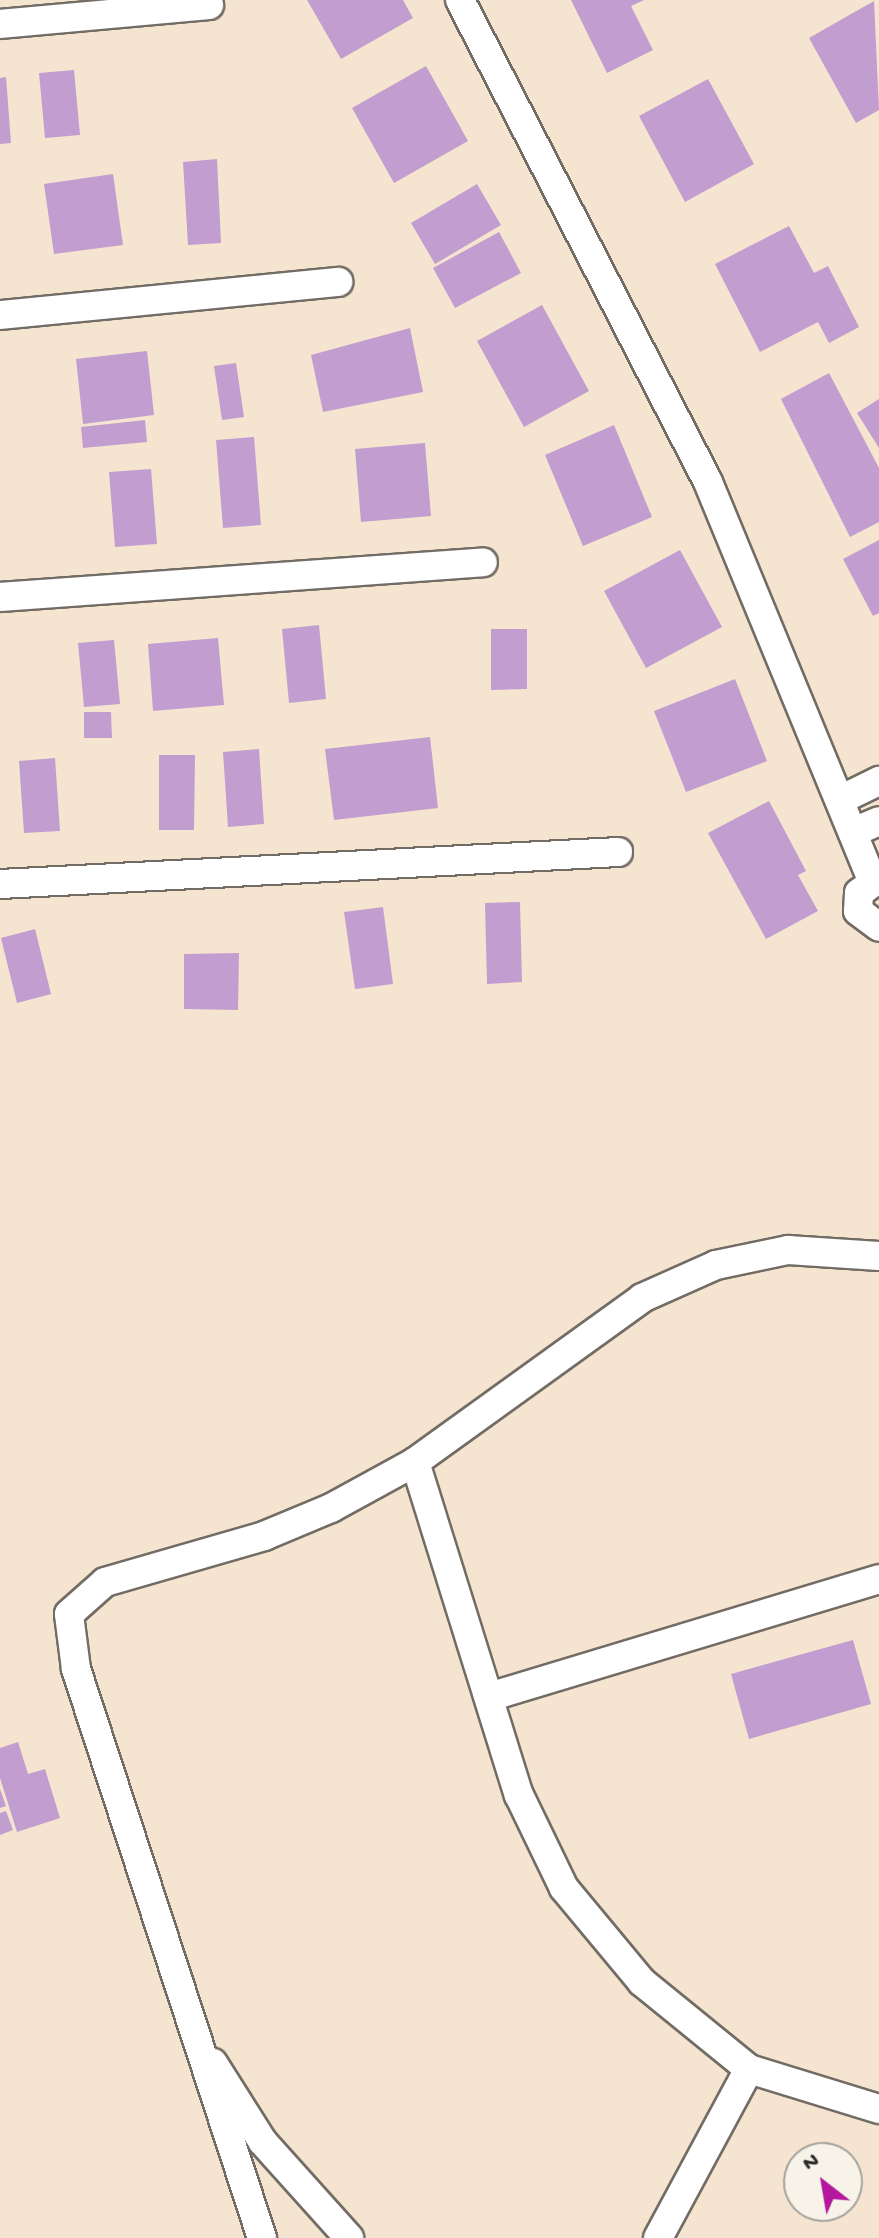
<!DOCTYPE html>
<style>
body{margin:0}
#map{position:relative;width:879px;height:2238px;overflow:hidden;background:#f5e5d0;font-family:"Gochi Hand",sans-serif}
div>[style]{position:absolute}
.building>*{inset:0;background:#c29dcf}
.roads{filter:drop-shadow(2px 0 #726c65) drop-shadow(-2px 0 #726c65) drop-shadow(0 2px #726c65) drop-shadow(0 -2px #726c65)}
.minor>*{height:28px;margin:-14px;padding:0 14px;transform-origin:14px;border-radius:14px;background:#fff}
span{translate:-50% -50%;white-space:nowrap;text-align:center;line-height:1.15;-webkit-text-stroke:6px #f7f3e8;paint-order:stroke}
.north{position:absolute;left:783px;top:2142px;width:80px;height:80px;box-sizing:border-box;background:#f7f3e8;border:2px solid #a5a39c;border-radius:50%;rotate:329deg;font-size:22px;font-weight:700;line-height:32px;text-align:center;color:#2b2b2b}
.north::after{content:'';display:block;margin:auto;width:28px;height:36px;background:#b5179e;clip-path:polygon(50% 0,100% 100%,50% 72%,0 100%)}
</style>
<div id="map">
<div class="building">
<div style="clip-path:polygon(307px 0,403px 0,413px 18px,341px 59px)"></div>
<div style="clip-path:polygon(571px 0,644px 0,631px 6px,653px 50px,607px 73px)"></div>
<div style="clip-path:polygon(874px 1px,879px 110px,856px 123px,809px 38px)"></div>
<div style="clip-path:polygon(426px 66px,468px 141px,394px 183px,352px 108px)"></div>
<div style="clip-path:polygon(74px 70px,80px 135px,45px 138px,39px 73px)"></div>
<div style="clip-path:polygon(6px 77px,11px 143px,0 144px,0 78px)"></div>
<div style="clip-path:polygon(708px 79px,754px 164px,685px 202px,639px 116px)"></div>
<div style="clip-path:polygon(217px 159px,221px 243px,188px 245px,183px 162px)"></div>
<div style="clip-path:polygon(113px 174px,123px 245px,54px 254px,44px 184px)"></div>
<div style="clip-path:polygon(477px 184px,501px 225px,435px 264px,411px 223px)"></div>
<div style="clip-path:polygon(789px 226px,814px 273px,828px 266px,859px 327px,829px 343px,818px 322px,760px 352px,715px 264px)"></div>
<div style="clip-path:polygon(499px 232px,521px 273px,455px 308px,433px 268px)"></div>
<div style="clip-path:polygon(542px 305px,589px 391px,524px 427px,477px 341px)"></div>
<div style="clip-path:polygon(410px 328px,423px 392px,323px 412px,311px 355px)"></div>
<div style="clip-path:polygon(147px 351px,154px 415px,83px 424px,76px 359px)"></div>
<div style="clip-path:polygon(236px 363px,244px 417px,222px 420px,214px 366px)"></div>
<div style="clip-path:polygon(829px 373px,879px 468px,879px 522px,850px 537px,781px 399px)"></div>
<div style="clip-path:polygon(879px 399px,879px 448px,857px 413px)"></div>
<div style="clip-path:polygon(145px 420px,147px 442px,83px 448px,81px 427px)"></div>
<div style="clip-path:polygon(614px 425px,652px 517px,583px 546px,545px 455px)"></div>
<div style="clip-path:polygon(254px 437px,261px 525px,223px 528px,216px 440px)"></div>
<div style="clip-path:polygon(425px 443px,431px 516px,361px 522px,355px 449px)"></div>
<div style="clip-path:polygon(151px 469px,157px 544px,115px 547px,109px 472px)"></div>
<div style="clip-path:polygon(879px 540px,879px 613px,873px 616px,843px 559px)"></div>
<div style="clip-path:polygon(680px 550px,722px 627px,646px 668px,604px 591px)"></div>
<div style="clip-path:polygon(319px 625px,326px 699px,289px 703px,282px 629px)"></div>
<div style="clip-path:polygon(491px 629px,527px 629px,527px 689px,491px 690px)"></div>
<div style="clip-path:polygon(218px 638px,224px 705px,153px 711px,148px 644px)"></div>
<div style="clip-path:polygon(114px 640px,120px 704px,84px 707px,78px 643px)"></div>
<div style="clip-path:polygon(735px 679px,767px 761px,686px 792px,654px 711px)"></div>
<div style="clip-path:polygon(84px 712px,111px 712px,112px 738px,84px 738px)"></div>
<div style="clip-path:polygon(430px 737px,438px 808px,334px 820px,325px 749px)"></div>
<div style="clip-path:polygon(259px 749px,264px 824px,228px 827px,223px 752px)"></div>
<div style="clip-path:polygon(159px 755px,195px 755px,194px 830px,159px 830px)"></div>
<div style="clip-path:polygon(55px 758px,60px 831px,24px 833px,19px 761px)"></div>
<div style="clip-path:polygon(769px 801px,806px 871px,798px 875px,818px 911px,766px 939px,708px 833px)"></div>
<div style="clip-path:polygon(520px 902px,522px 982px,487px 984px,485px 903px)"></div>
<div style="clip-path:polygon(383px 907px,393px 984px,355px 989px,344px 912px)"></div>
<div style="clip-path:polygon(35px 929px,51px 994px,17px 1003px,1px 938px)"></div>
<div style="clip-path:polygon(239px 953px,238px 1010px,184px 1009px,184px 954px)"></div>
<div style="clip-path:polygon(853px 1640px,871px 1704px,749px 1739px,731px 1674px)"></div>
<div style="clip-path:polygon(18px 1742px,28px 1774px,45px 1769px,60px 1818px,17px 1832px,0 1778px,0 1748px)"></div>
<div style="clip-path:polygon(0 1789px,6px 1806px,0 1808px)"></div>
<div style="clip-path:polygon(6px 1811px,13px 1830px,0 1835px,0 1813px)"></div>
</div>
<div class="roads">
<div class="minor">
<div style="left:460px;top:0;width:542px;rotate:62.77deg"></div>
<div style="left:708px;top:482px;width:430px;rotate:67.6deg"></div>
<div style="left:0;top:24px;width:210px;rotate:-5.2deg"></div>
<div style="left:0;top:315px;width:340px;rotate:-5.6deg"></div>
<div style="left:0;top:597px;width:484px;rotate:-4.1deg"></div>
<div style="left:844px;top:798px;width:39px;rotate:-26deg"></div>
<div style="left:856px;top:831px;width:25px;rotate:-23deg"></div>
<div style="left:879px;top:878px;width:25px;rotate:143deg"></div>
<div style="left:859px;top:893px;width:18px;rotate:93deg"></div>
<div style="left:858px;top:911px;width:26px;rotate:37deg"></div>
<div style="left:0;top:884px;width:619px;rotate:-2.96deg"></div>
<div style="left:415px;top:1462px;width:349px;rotate:72.7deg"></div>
<div style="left:519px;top:1795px;width:103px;rotate:64.2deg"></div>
<div style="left:564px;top:1888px;width:122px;rotate:50.3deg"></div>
<div style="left:642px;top:1982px;width:138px;rotate:39.1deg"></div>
<div style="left:749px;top:2069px;width:136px;rotate:17.1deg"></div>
<div style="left:492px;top:1696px;width:404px;rotate:-16.8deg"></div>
<div style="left:213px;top:2063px;width:93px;rotate:57.7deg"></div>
<div style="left:263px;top:2142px;width:129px;rotate:48.1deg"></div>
<div style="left:262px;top:2238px;width:599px;rotate:-108.1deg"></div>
<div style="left:76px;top:1669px;width:55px;rotate:-97.3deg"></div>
<div style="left:69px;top:1614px;width:48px;rotate:-41.6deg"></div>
<div style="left:105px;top:1582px;width:166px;rotate:-16.1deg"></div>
<div style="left:264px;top:1536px;width:73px;rotate:-22.7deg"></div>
<div style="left:331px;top:1508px;width:96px;rotate:-28.7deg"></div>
<div style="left:415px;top:1462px;width:280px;rotate:-35.8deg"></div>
<div style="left:642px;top:1298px;width:81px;rotate:-24deg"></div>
<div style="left:716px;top:1265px;width:74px;rotate:-11.8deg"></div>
<div style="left:788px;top:1250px;width:91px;rotate:3.8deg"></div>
<div style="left:658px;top:2238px;width:192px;rotate:-61.7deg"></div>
</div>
</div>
<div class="north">N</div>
</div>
